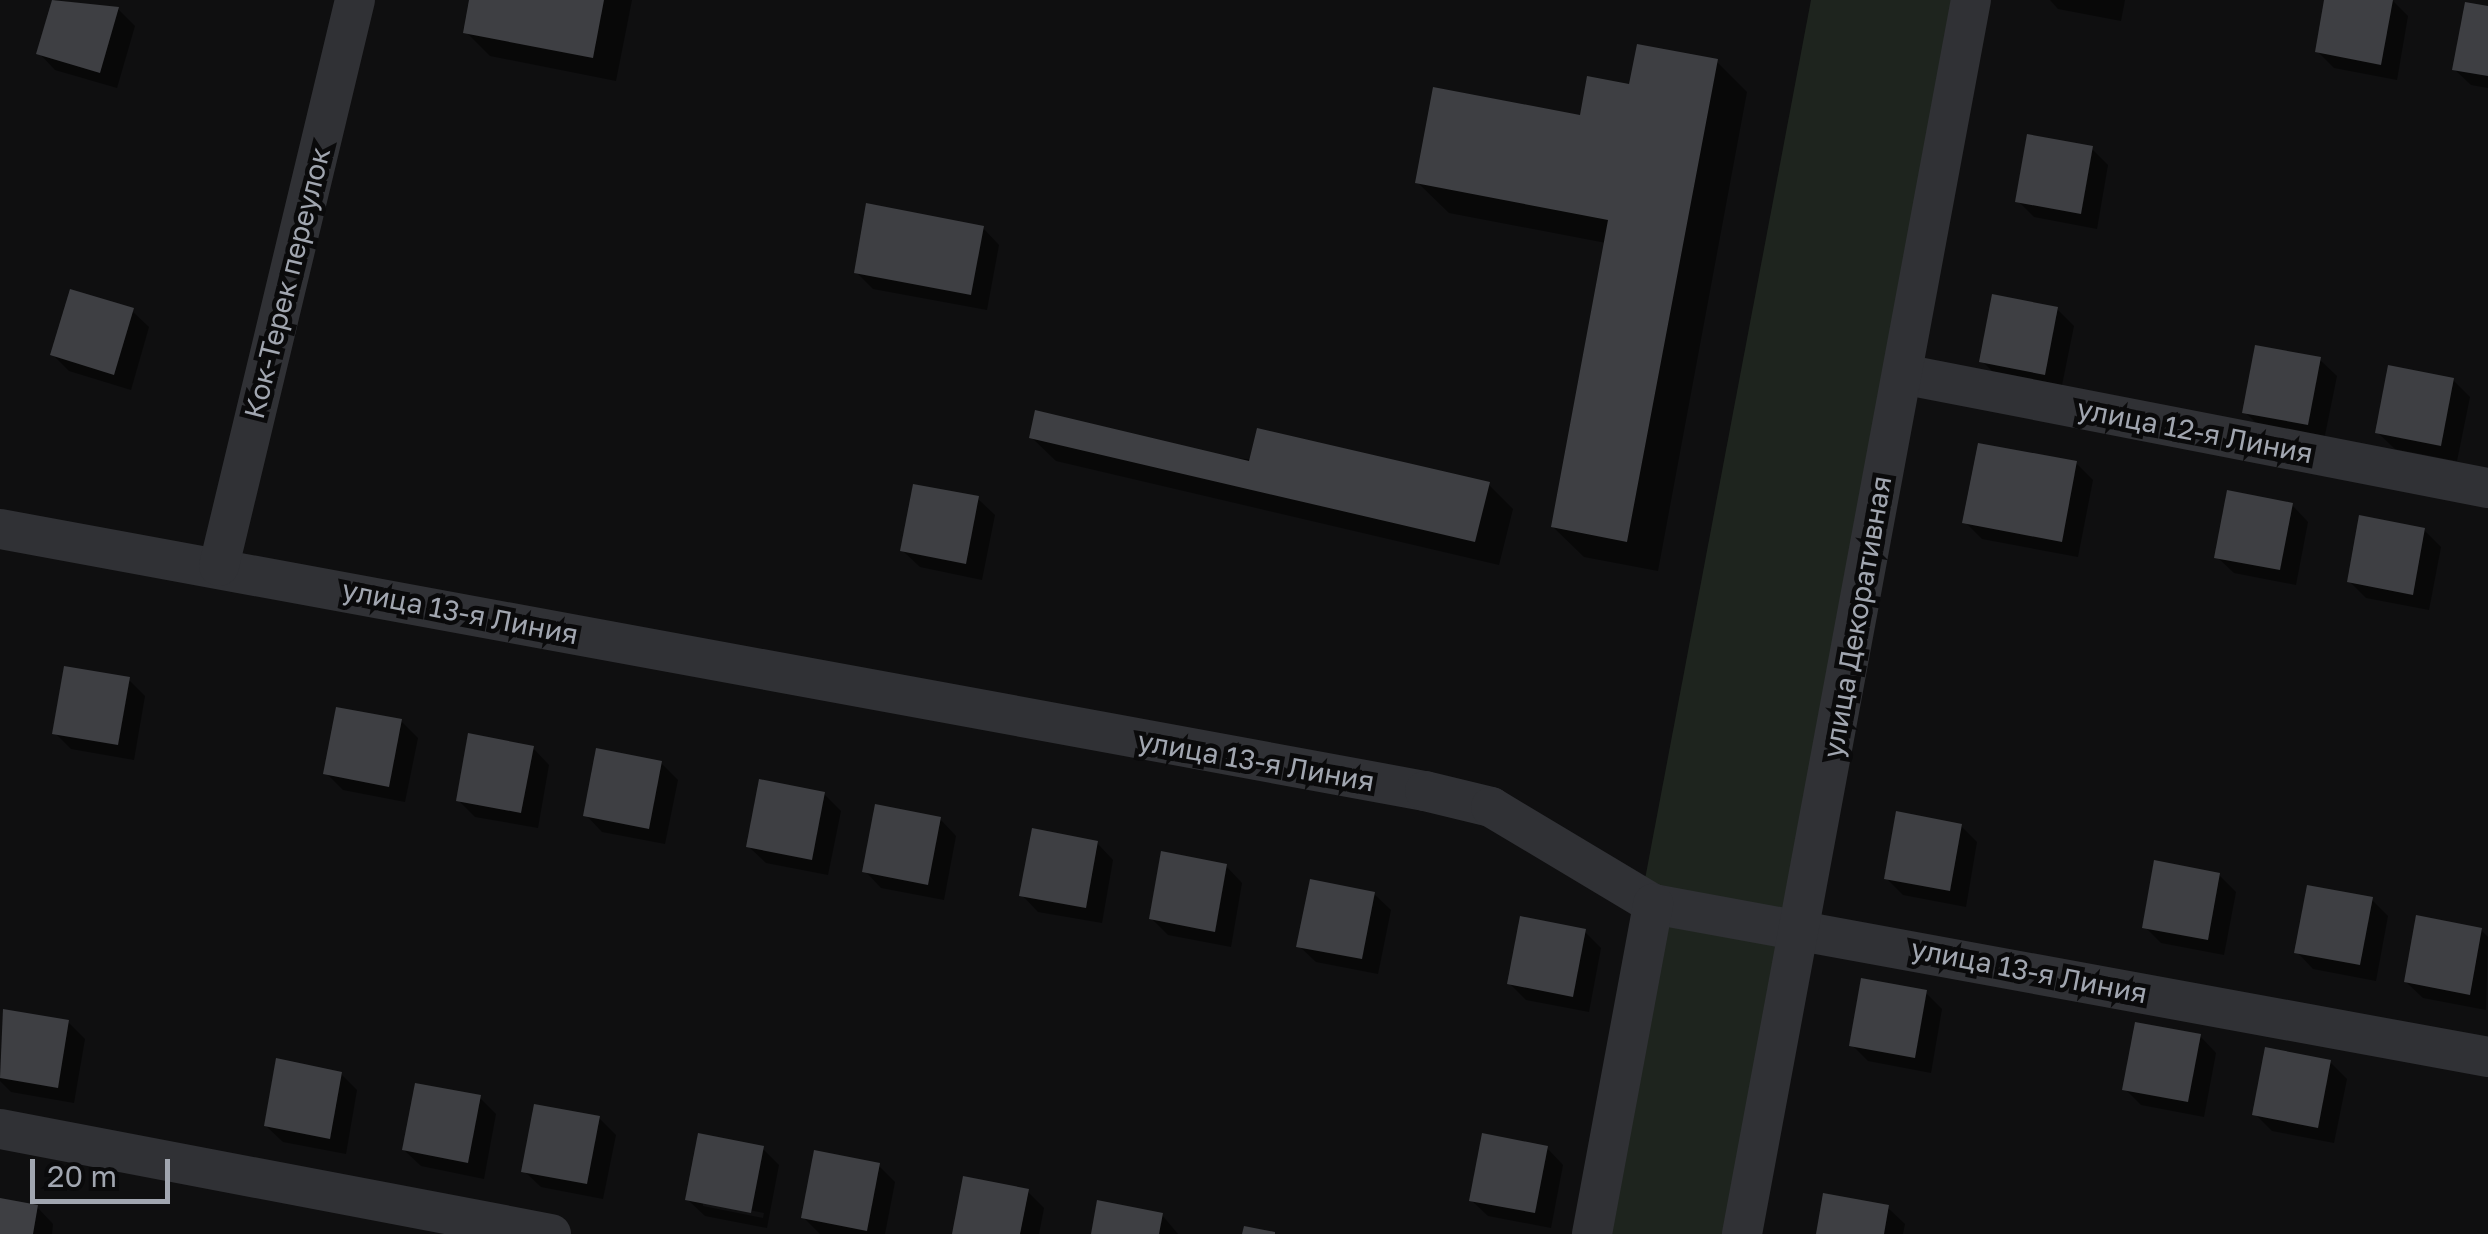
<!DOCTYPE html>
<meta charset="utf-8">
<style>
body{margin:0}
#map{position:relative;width:2488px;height:1234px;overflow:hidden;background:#0f0f10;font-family:"Golos Text",sans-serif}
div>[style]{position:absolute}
.green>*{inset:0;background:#1e241e}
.shadow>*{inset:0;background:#0007}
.building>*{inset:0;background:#3e3f43}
.minor>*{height:40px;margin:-20px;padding:0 20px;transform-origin:20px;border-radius:20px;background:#303135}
span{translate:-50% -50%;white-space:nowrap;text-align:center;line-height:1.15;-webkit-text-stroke:9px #0a0a0b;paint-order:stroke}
.street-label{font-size:28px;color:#a1a6b0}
.scale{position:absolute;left:30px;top:1159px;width:140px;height:45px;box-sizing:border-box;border:5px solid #a1a6b0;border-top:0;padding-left:12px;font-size:30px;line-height:35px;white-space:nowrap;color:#a1a6b0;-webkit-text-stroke:8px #0a0a0b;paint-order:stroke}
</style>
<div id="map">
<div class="green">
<div style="clip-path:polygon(1811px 0,1953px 0,1725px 1234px,1578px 1234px)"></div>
</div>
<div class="shadow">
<div style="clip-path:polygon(55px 0,118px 9px,135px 26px,117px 88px,55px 70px,39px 53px)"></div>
<div style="clip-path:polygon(472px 0,632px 0,616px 81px,490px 56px,466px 32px)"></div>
<div style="clip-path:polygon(2050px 0,2125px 0,2121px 21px,2058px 9px)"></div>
<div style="clip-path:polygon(2327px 0,2392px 0,2408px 16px,2397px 80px,2334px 68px,2318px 52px)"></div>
<div style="clip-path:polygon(2488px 9px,2488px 88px,2471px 85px,2454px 69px)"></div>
<div style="clip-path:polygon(1716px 61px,1747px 92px,1658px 571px,1584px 557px,1553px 527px,1606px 243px,1449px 213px,1418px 183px,1582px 118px,1631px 87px)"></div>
<div style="clip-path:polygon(2092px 149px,2108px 165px,2097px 229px,2034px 217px,2018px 201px)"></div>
<div style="clip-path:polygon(983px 228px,999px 245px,987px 310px,873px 289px,856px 272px)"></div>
<div style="clip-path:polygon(2057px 309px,2074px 326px,2061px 390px,1999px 378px,1982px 361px)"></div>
<div style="clip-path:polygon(132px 311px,149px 327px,131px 390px,69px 371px,53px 355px)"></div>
<div style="clip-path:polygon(2320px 360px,2337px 376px,2324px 440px,2262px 429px,2245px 412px)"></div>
<div style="clip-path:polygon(2453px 380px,2470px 397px,2457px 461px,2395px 449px,2378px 433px)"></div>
<div style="clip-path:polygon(1031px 437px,1488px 484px,1513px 509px,1499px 565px,1056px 461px)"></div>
<div style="clip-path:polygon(2076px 463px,2093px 480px,2078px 557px,1982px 539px,1965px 522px)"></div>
<div style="clip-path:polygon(978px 499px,995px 515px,982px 580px,920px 567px,903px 551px)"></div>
<div style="clip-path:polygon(2292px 505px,2308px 522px,2296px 585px,2234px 573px,2217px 557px)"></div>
<div style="clip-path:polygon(2424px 530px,2441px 547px,2429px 610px,2366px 598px,2350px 582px)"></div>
<div style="clip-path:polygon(129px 680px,145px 696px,134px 760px,71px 749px,55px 733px)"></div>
<div style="clip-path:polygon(401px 721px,418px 738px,405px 802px,343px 790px,326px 773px)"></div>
<div style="clip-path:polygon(533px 748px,549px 765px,538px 828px,475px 817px,458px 800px)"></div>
<div style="clip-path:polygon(661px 763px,678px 780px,665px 844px,602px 832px,586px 815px)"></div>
<div style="clip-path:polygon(824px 794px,841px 811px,828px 875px,766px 863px,749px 847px)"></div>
<div style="clip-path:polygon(940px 819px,956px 836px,944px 900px,881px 888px,865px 871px)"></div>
<div style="clip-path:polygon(1961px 826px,1977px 842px,1966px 907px,1903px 895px,1886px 878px)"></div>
<div style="clip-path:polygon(1097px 843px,1113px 860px,1102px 923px,1038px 912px,1022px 895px)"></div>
<div style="clip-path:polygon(1226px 866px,1242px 883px,1231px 947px,1168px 935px,1151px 918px)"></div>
<div style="clip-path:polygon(2219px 875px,2236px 892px,2224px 955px,2161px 943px,2145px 927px)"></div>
<div style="clip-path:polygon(1374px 894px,1391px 910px,1378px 974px,1316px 962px,1299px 946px)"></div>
<div style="clip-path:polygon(2372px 900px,2388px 916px,2376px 981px,2313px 969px,2297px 952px)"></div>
<div style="clip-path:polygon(2481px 930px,2488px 937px,2486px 1010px,2423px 998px,2406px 982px)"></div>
<div style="clip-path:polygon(1585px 932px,1601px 948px,1589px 1012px,1526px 1000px,1510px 984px)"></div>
<div style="clip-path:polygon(1926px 993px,1942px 1009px,1931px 1073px,1868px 1061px,1852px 1045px)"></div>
<div style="clip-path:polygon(5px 1012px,68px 1022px,85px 1039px,74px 1103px,11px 1092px,0 1081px)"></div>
<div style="clip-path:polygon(2200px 1036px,2216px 1053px,2204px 1117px,2141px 1105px,2125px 1089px)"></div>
<div style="clip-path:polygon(2330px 1062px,2347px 1079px,2334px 1143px,2272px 1131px,2255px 1114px)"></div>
<div style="clip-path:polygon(341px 1074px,357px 1090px,346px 1154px,283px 1142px,266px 1126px)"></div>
<div style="clip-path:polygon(480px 1098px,496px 1114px,484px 1179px,421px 1166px,404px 1150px)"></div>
<div style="clip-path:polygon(599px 1118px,616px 1135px,603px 1199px,541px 1187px,524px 1171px)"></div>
<div style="clip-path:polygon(evenodd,762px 1148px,779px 1165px,767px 1228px,705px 1216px,688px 1200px,762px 1148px,703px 1201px,764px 1213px,763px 1218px,703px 1206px,703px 1201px)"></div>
<div style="clip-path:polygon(1547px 1148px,1563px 1165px,1551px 1228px,1488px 1216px,1471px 1200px)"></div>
<div style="clip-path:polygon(879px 1166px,895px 1182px,885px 1234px,820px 1234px,803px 1217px)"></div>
<div style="clip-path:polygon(1027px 1191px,1044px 1208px,1039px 1234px,954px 1234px)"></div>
<div style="clip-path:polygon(0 1201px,37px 1207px,53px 1224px,52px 1234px,0 1234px)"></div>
<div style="clip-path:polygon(1888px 1208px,1905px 1224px,1903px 1234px,1818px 1234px)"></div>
<div style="clip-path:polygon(1162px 1215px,1178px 1234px,1093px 1234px)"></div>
</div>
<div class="building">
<div style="clip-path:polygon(52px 0,119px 7px,100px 73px,36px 54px)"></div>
<div style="clip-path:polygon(469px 0,604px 0,593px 58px,463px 33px)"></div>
<div style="clip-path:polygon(2324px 0,2393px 0,2381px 65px,2315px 52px)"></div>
<div style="clip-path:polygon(2465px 2px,2488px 6px,2488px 76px,2452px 70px)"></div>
<div style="clip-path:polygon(1637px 44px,1718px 59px,1627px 542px,1551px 527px,1608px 220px,1415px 183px,1433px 87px,1580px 115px,1587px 76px,1629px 84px)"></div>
<div style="clip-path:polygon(2027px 134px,2093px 146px,2081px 214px,2015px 202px)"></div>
<div style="clip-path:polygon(866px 203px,984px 226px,971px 295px,854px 273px)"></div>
<div style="clip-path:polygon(70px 289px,134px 308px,114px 375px,50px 355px)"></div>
<div style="clip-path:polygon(1992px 294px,2058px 307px,2045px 375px,1979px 362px)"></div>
<div style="clip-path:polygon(2255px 345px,2321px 357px,2308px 425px,2242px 413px)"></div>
<div style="clip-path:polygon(2388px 365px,2454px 378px,2441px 446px,2375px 433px)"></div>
<div style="clip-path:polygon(1035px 410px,1249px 461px,1257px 428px,1490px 482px,1475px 542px,1029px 438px)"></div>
<div style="clip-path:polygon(1978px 443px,2077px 461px,2062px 542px,1962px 523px)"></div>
<div style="clip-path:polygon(913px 484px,979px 496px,966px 564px,900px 551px)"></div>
<div style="clip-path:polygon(2227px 490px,2293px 503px,2280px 570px,2214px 558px)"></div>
<div style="clip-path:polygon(2359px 515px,2425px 528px,2413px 595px,2347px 582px)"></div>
<div style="clip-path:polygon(64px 666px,130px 677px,118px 745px,52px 734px)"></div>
<div style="clip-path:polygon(336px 707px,402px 719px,389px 787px,323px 774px)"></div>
<div style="clip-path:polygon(468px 733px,534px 746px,521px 813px,456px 801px)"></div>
<div style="clip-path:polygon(596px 748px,662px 761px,649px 829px,583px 816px)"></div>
<div style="clip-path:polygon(759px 779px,825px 792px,812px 860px,746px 847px)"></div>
<div style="clip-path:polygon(875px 804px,941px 817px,928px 885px,862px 872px)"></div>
<div style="clip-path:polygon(1896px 811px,1962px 824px,1950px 891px,1884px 879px)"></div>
<div style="clip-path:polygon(1032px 828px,1098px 841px,1086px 908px,1019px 896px)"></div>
<div style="clip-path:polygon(1161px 851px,1227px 864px,1215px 932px,1149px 919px)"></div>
<div style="clip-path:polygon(2154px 860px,2220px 873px,2208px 940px,2142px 928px)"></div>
<div style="clip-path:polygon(1310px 879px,1375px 892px,1362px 959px,1296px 947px)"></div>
<div style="clip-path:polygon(2307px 885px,2373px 897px,2360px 965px,2294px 953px)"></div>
<div style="clip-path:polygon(2416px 915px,2482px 928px,2470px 995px,2404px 982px)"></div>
<div style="clip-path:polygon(1520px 916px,1586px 929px,1573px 997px,1507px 984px)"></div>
<div style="clip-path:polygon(1861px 978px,1927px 990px,1915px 1058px,1849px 1046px)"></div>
<div style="clip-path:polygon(3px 1009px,69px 1020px,58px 1088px,0 1078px)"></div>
<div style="clip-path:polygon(2135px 1022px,2201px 1034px,2188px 1102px,2122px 1090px)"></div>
<div style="clip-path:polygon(2265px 1047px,2331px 1060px,2318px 1128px,2252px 1115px)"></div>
<div style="clip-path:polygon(276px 1058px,342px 1072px,330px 1139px,264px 1126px)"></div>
<div style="clip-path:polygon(415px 1083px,481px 1095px,468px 1163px,402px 1150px)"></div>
<div style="clip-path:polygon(534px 1104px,600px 1116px,587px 1184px,521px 1172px)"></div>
<div style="clip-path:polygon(698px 1133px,764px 1146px,751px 1213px,685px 1200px)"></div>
<div style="clip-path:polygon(1482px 1133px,1548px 1146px,1535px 1213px,1469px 1201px)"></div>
<div style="clip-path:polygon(814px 1150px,880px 1163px,867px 1231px,801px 1218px)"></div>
<div style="clip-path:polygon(963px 1176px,1029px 1189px,1020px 1234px,952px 1234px)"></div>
<div style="clip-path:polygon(1823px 1193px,1889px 1205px,1884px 1234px,1816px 1234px)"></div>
<div style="clip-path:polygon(0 1198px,38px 1205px,33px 1234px,0 1234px)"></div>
<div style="clip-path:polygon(1097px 1200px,1163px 1213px,1159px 1234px,1091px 1234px)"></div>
<div style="clip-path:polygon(1244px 1226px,1275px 1232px,1275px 1234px,1242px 1234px)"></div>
</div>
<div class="minor">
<div style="left:1902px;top:374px;width:597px;rotate:11.01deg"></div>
<div style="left:0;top:529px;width:1449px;rotate:10.42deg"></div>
<div style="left:1425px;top:791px;width:68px;rotate:13.6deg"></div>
<div style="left:1491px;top:807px;width:189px;rotate:30.9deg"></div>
<div style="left:1653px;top:904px;width:849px;rotate:10.38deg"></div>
<div style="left:219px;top:566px;width:582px;rotate:-76.49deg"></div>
<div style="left:0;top:1129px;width:561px;rotate:10.79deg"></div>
<div style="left:1592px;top:1234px;width:336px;rotate:-79.5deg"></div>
<div style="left:1742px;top:1234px;width:1255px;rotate:-79.49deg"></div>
</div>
<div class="street-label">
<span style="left:287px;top:283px;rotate:-76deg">Кок-Терек переулок</span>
<span style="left:2195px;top:431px;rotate:11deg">улица 12-я Линия</span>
<span style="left:460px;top:612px;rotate:11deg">улица 13-я Линия</span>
<span style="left:1857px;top:617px;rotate:-80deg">улица Декоративная</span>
<span style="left:1256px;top:761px;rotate:10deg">улица 13-я Линия</span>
<span style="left:2029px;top:971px;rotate:11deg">улица 13-я Линия</span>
</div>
<div class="scale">20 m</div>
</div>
